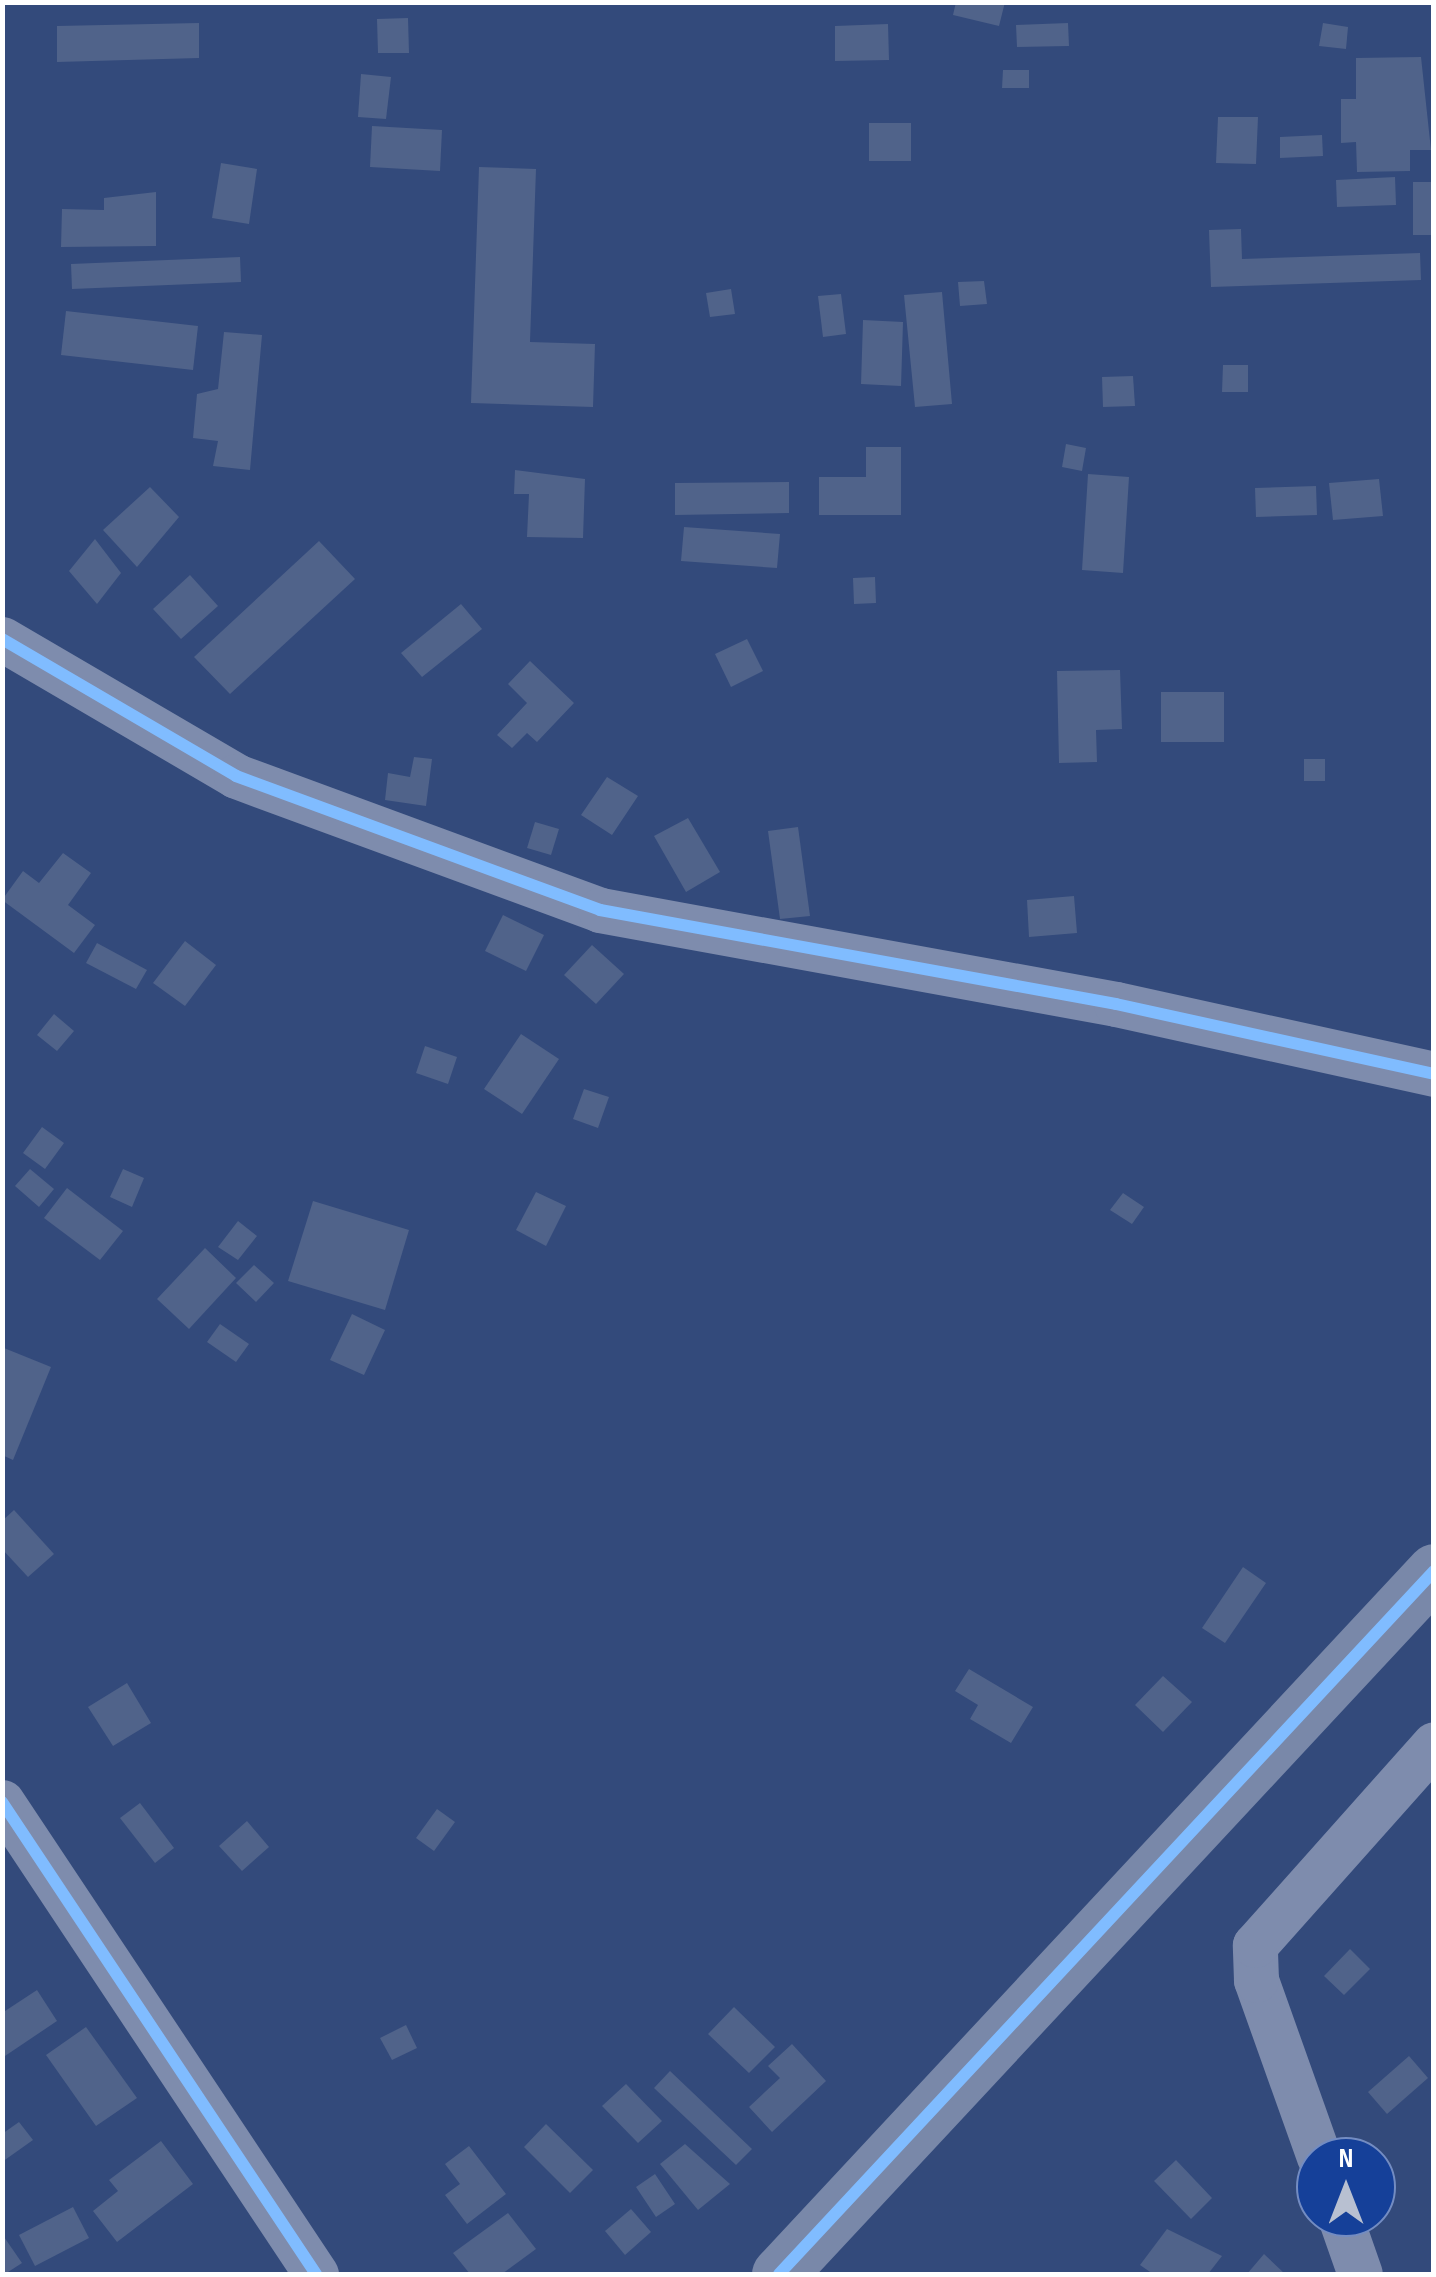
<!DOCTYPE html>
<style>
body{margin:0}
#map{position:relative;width:1436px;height:2277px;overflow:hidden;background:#334a7b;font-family:"Sofia Sans Condensed",sans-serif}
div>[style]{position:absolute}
.building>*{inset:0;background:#50638a}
.street>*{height:45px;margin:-22.5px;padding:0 22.5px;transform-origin:22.5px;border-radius:22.5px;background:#7e8cad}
.secondary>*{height:55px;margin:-27.5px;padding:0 27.5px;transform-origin:27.5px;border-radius:27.5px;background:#7988a9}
.cycleway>*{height:12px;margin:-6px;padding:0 6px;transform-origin:6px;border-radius:6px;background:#80bcff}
span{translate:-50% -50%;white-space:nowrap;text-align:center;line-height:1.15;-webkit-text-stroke:9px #154099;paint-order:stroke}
.frame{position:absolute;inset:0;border:5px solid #fff;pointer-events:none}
.north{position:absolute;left:1296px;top:2137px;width:100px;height:100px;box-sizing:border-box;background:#154099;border:2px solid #738cc2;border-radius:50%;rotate:0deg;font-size:28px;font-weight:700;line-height:40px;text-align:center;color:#fff}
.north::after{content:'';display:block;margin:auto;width:35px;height:45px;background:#b8c0d1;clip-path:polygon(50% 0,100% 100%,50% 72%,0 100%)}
</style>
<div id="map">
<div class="building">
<div style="clip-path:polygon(956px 2px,1005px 2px,999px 26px,953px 15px)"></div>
<div style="clip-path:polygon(408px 18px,409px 53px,378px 53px,377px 19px)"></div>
<div style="clip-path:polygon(199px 23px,199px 58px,57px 62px,57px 26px)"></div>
<div style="clip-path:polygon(1068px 23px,1069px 46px,1017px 47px,1016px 25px)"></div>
<div style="clip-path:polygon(1323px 23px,1348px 27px,1346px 49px,1319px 46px)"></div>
<div style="clip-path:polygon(888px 24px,889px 60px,835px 61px,835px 26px)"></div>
<div style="clip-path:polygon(1421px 57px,1431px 150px,1410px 150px,1410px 171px,1357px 172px,1356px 142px,1341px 143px,1341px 99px,1356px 99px,1356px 58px)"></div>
<div style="clip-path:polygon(1003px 70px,1029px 70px,1029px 88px,1002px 88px)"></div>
<div style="clip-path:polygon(361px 74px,391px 77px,386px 119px,358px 117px)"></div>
<div style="clip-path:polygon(1218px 117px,1258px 117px,1256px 164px,1216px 163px)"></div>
<div style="clip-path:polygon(869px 123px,911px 123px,911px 161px,869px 161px)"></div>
<div style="clip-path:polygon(372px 126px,442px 130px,440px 171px,370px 167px)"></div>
<div style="clip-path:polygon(1322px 135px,1323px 156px,1280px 158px,1280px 137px)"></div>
<div style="clip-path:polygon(221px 163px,257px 169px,249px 224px,212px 218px)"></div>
<div style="clip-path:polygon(479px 167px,536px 169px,530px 342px,595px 344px,593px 407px,471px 403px)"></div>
<div style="clip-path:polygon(1395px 177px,1396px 205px,1337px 207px,1336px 180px)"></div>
<div style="clip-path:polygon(1413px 182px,1434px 182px,1434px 235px,1413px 235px)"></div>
<div style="clip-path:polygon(156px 192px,156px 246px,61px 247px,62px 209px,104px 210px,104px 198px)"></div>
<div style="clip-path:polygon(1241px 229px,1242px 259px,1420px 253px,1421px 280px,1211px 287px,1209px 230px)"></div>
<div style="clip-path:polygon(240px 257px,241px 282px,72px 289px,71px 264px)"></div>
<div style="clip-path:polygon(984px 281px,987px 304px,960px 306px,958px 282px)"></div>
<div style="clip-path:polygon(731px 289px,735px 314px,710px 317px,706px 293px)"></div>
<div style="clip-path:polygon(942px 292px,952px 404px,915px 407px,904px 295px)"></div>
<div style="clip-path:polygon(841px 294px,846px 334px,823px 337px,818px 296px)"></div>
<div style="clip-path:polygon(66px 311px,198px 326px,193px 370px,61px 355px)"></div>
<div style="clip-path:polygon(863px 320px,903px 322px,901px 386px,861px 384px)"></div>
<div style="clip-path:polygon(224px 332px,262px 335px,250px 470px,213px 466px,218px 441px,193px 438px,197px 394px,218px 389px)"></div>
<div style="clip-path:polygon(1223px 365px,1248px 365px,1248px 392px,1222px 392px)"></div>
<div style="clip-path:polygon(1133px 376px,1135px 406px,1103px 407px,1102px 377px)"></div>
<div style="clip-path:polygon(1066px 444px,1086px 448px,1082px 471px,1062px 467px)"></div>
<div style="clip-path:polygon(866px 447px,901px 447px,901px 515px,819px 515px,819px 477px,866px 477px)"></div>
<div style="clip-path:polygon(515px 470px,585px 479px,583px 538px,527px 537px,529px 494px,514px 494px)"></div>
<div style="clip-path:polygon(1088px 474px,1129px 477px,1123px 573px,1082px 570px)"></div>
<div style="clip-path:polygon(1379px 479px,1383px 516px,1333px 520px,1329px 483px)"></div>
<div style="clip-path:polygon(789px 482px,789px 513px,675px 515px,675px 483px)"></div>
<div style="clip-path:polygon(1316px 486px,1317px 515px,1256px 517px,1255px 488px)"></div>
<div style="clip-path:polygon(150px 487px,179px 517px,137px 567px,103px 530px)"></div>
<div style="clip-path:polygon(684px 527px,780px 534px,777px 568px,681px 561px)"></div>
<div style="clip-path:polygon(95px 539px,121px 573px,97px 604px,69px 571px)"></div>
<div style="clip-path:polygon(319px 541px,355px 579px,230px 694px,194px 657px)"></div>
<div style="clip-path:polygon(190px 575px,218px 606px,181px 639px,153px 609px)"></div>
<div style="clip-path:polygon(875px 577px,876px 603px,854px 604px,853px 578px)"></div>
<div style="clip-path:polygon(461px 604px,482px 629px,422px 677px,401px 653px)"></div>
<div style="clip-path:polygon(747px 639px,763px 671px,731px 687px,715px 654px)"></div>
<div style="clip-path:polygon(530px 661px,574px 703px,537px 742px,527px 733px,512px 748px,497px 735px,527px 703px,508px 684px)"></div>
<div style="clip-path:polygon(1120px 670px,1122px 729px,1096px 730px,1097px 762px,1059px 763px,1057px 671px)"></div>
<div style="clip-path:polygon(1161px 692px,1224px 692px,1224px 742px,1161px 742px)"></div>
<div style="clip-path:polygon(414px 757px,432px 759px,426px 806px,385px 800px,388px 773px,410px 777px)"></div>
<div style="clip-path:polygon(1304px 759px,1325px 759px,1325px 781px,1304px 781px)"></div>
<div style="clip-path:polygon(607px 777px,638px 796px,612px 835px,581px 815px)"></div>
<div style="clip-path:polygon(688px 818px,720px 872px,686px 892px,654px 836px)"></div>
<div style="clip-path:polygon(535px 822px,559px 829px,551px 855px,527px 848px)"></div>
<div style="clip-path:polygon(798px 827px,810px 916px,780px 919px,768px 831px)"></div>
<div style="clip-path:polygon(63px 853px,91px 873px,68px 905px,95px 925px,74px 953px,2px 900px,23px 871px,39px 883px)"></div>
<div style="clip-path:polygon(1074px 896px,1077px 933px,1029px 937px,1027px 900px)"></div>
<div style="clip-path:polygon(503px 915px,544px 935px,526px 971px,485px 951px)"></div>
<div style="clip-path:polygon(185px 941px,216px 965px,185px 1006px,153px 983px)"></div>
<div style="clip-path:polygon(97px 943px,147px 970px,136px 989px,86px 963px)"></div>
<div style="clip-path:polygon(592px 945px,624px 974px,596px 1004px,564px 975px)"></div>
<div style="clip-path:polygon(54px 1014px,74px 1031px,57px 1051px,37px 1035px)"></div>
<div style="clip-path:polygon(521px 1034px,559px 1059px,522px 1114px,484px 1089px)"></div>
<div style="clip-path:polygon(425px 1046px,457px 1057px,448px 1084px,416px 1073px)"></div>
<div style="clip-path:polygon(584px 1089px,609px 1097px,598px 1128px,573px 1119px)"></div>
<div style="clip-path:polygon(42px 1127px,64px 1143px,45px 1169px,23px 1153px)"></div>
<div style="clip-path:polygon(30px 1169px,54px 1189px,39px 1207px,15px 1186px)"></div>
<div style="clip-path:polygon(123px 1169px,144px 1178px,132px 1207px,110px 1197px)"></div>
<div style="clip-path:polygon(67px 1188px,123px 1231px,100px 1260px,44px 1218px)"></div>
<div style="clip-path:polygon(536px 1192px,566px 1206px,546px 1246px,516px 1230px)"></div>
<div style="clip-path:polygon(1123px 1193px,1144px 1207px,1132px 1224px,1110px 1210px)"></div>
<div style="clip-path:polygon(313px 1201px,409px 1230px,385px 1310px,288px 1281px)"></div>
<div style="clip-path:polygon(238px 1221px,257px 1236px,238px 1260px,218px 1247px)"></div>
<div style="clip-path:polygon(205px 1248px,236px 1278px,189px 1329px,157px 1299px)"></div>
<div style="clip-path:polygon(254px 1265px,274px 1283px,256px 1302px,236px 1283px)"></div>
<div style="clip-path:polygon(352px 1314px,385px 1330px,364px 1375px,330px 1360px)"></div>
<div style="clip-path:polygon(220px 1324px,249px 1344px,236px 1362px,207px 1342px)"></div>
<div style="clip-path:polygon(4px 1348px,51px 1367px,13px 1460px,2px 1455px)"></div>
<div style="clip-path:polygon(14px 1510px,54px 1554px,28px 1577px,2px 1549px,2px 1521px)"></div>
<div style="clip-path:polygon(1243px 1567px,1266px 1583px,1225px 1643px,1202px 1628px)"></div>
<div style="clip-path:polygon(969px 1669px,1033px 1707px,1011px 1743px,970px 1719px,978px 1705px,955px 1691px)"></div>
<div style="clip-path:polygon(1163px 1676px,1192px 1702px,1163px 1732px,1135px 1705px)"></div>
<div style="clip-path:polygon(127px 1683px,151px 1723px,113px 1746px,88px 1707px)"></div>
<div style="clip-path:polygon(140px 1803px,174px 1848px,155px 1863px,120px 1818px)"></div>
<div style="clip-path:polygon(437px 1809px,455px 1822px,434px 1851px,416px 1838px)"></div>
<div style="clip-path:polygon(247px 1821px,269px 1847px,242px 1871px,219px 1846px)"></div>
<div style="clip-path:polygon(1350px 1949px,1370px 1969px,1344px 1995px,1324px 1976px)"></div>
<div style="clip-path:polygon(37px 1990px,57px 2021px,2px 2058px,2px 2013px)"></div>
<div style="clip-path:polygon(734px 2007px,775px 2047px,749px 2073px,708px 2034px)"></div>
<div style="clip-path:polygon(406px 2025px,417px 2048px,392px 2060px,380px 2038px)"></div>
<div style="clip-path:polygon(86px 2027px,137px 2098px,96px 2126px,46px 2055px)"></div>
<div style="clip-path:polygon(792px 2044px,826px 2081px,772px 2132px,749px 2107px,780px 2078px,768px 2066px)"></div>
<div style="clip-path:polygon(1409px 2056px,1428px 2078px,1387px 2114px,1368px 2092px)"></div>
<div style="clip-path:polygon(670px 2071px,752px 2149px,736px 2165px,654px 2088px)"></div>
<div style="clip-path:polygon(626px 2084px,662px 2121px,638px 2143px,602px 2106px)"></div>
<div style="clip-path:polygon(19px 2122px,33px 2140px,2px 2162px,2px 2134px)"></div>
<div style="clip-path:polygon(546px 2124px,593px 2170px,570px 2193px,524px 2147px)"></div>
<div style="clip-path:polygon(161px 2141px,193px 2184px,117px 2242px,93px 2211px,118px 2191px,109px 2180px)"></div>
<div style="clip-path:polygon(685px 2144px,730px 2184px,698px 2210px,660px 2164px)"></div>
<div style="clip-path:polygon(469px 2146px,506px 2194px,467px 2224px,445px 2195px,460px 2184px,445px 2164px)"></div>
<div style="clip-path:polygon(1176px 2160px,1212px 2198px,1191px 2219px,1154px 2181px)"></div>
<div style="clip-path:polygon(655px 2174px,675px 2204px,656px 2217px,636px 2187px)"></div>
<div style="clip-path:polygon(73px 2207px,89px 2238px,35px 2266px,19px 2235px)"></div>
<div style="clip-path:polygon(631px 2209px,651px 2232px,625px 2255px,605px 2231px)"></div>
<div style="clip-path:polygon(508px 2213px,536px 2249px,502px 2274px,470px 2274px,453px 2253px)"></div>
<div style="clip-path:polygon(1167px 2229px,1222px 2256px,1208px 2274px,1153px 2274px,1140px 2265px)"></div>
<div style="clip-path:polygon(2px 2234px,22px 2263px,5px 2274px,2px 2274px)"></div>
<div style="clip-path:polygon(1264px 2254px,1285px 2274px,1247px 2274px)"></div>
</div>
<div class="street">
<div style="left:2px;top:639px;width:271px;rotate:30.3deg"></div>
<div style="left:236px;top:776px;width:388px;rotate:20.2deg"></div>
<div style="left:600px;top:910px;width:524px;rotate:10.32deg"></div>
<div style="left:1116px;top:1004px;width:326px;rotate:12.4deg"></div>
<div style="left:2px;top:1802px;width:567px;rotate:56.37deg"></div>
<div style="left:1319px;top:2157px;width:188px;rotate:-109.6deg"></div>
<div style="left:1256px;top:1980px;width:35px;rotate:-92deg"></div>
<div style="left:1255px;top:1945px;width:269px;rotate:-48.3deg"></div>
<div style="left:1340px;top:2217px;width:60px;rotate:70.7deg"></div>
</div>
<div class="secondary">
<div style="left:779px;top:2274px;width:961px;rotate:-47.02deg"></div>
</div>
<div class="cycleway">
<div style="left:2px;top:639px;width:271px;rotate:30.3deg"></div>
<div style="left:236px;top:776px;width:388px;rotate:20.2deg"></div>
<div style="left:600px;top:910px;width:524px;rotate:10.32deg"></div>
<div style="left:1116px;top:1004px;width:326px;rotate:12.4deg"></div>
<div style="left:2px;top:1802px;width:567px;rotate:56.37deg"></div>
<div style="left:779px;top:2274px;width:961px;rotate:-47.02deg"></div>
</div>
<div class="frame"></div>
<div class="north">N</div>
</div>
